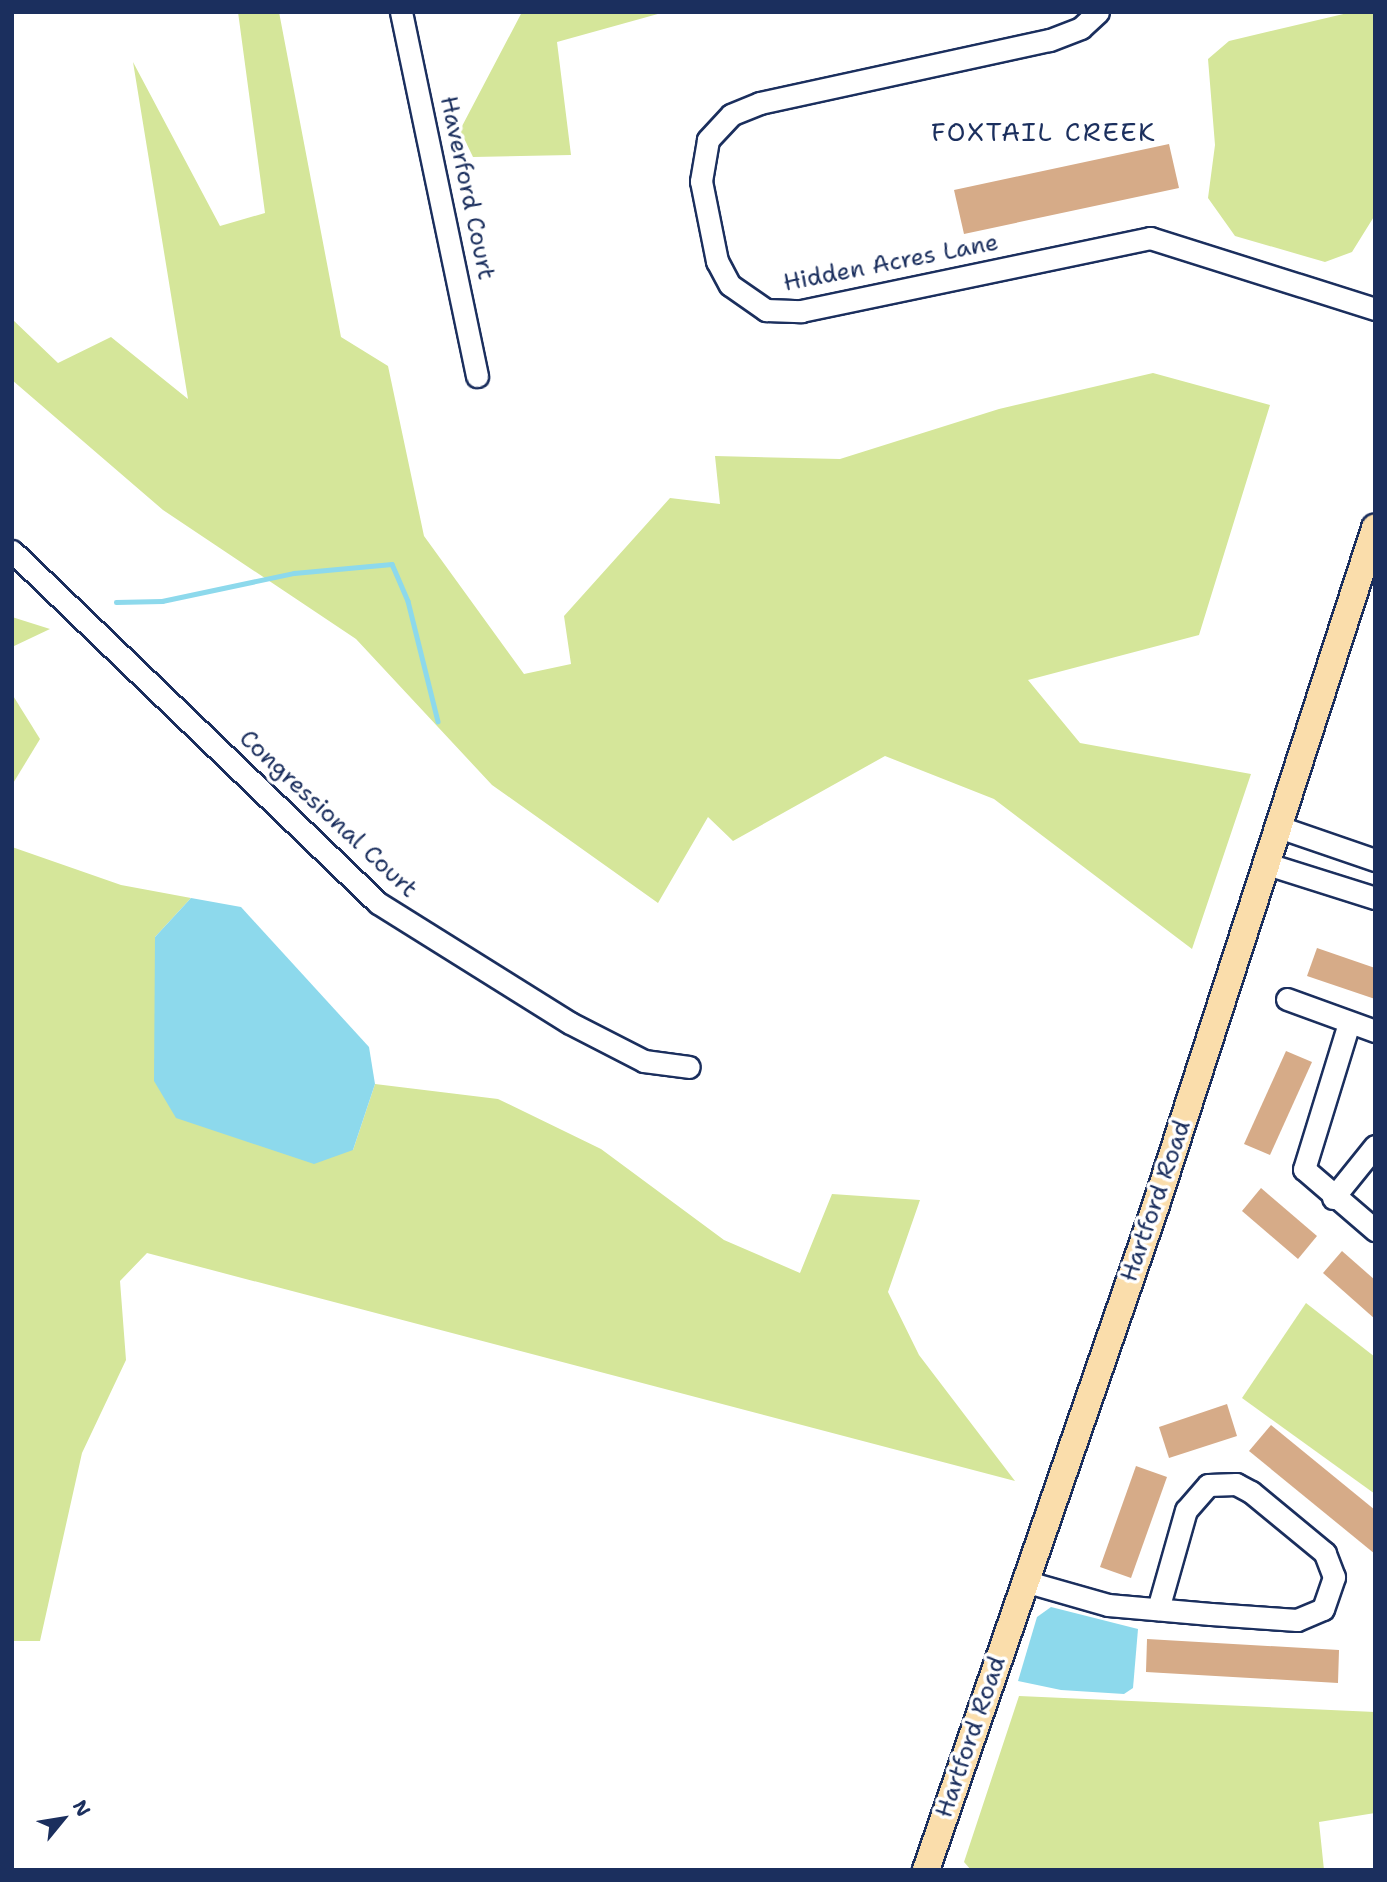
<!DOCTYPE html>
<style>
body{margin:0}
#map{position:relative;width:1387px;height:1882px;overflow:hidden;background:#fff;font-family:"Shantell Sans",sans-serif}
div>[style]{position:absolute}
.green>*{inset:0;background:#d5e69a}
.water>*{inset:0;background:#8dd9ec}
.stream>*{height:4.5px;margin:-2.25px;padding:0 2.25px;transform-origin:2.25px;border-radius:2.25px;background:#8dd9ec}
.building>*{inset:0;background:#d6ab88}
.roads{filter:drop-shadow(2px 0 #1b2f5e) drop-shadow(-2px 0 #1b2f5e) drop-shadow(0 2px #1b2f5e) drop-shadow(0 -2px #1b2f5e)}
.minor>*{height:21px;margin:-10.5px;padding:0 10.5px;transform-origin:10.5px;border-radius:10.5px;background:#fff}
.major>*{height:26px;margin:-13px;padding:0 13px;transform-origin:13px;border-radius:13px;background:#faddab}
span{translate:-50% -50%;white-space:nowrap;text-align:center;line-height:1.15;-webkit-text-stroke:7px #fff;paint-order:stroke}
.street-label{font-size:24px;color:#1b2f5e}
.neighbourhood-label{font-size:26px;color:#1b2f5e;letter-spacing:2px}
.frame{position:absolute;inset:0;border:14px solid #1b2f5e;pointer-events:none}
.north{position:absolute;left:28px;top:1784px;width:70px;height:70px;-webkit-text-stroke:5px #fff;paint-order:stroke;rotate:60deg;font-size:19px;font-weight:700;line-height:28px;text-align:center;color:#1b2f5e}
.north::after{content:'';display:block;margin:auto;width:24px;height:32px;background:#1b2f5e;clip-path:polygon(50% 0,100% 100%,50% 72%,0 100%)}
</style>
<div id="map">
<div class="green">
<div style="clip-path:polygon(238px 12px,279px 12px,341px 337px,388px 366px,424px 536px,524px 674px,571px 664px,564px 616px,670px 498px,720px 504px,715px 456px,840px 459px,999px 409px,1153px 373px,1270px 405px,1199px 635px,1028px 680px,1080px 743px,1251px 774px,1192px 949px,994px 799px,885px 756px,733px 841px,708px 817px,658px 903px,492px 785px,356px 639px,163px 510px,12px 380px,12px 319px,58px 363px,111px 337px,188px 399px,133px 62px,220px 226px,265px 213px)"></div>
<div style="clip-path:polygon(522px 12px,665px 12px,557px 42px,571px 155px,473px 157px,460px 130px)"></div>
<div style="clip-path:polygon(1352px 12px,1375px 12px,1375px 215px,1352px 252px,1325px 262px,1235px 236px,1208px 198px,1215px 145px,1208px 59px,1229px 41px)"></div>
<div style="clip-path:polygon(12px 617px,50px 629px,12px 647px)"></div>
<div style="clip-path:polygon(12px 694px,40px 739px,12px 785px)"></div>
<div style="clip-path:polygon(12px 847px,121px 885px,191px 898px,155px 937px,353px 1150px,375px 1084px,498px 1099px,601px 1149px,724px 1240px,800px 1273px,832px 1194px,920px 1200px,888px 1292px,919px 1355px,1015px 1481px,147px 1253px,120px 1281px,126px 1360px,82px 1453px,40px 1641px,12px 1641px)"></div>
<div style="clip-path:polygon(1306px 1303px,1375px 1357px,1375px 1494px,1242px 1398px)"></div>
<div style="clip-path:polygon(1019px 1696px,1375px 1712px,1375px 1813px,1319px 1822px,1324px 1870px,971px 1870px,964px 1862px)"></div>
</div>
<div class="water">
<div style="clip-path:polygon(191px 898px,241px 907px,369px 1047px,375px 1084px,353px 1150px,314px 1164px,176px 1118px,154px 1081px,155px 937px)"></div>
<div style="clip-path:polygon(1051px 1607px,1138px 1629px,1133px 1688px,1124px 1694px,1061px 1690px,1018px 1681px,1037px 1617px)"></div>
</div>
<div class="stream">
<div style="left:116px;top:602px;width:46px;rotate:-1.2deg"></div>
<div style="left:162px;top:601px;width:135px;rotate:-12deg"></div>
<div style="left:294px;top:573px;width:98px;rotate:-5.2deg"></div>
<div style="left:392px;top:564px;width:40px;rotate:66.6deg"></div>
<div style="left:408px;top:601px;width:124px;rotate:76deg"></div>
</div>
<div class="building">
<div style="clip-path:polygon(1169px 144px,1179px 188px,964px 234px,954px 190px)"></div>
<div style="clip-path:polygon(1317px 948px,1375px 968px,1375px 999px,1307px 976px)"></div>
<div style="clip-path:polygon(1286px 1051px,1312px 1062px,1270px 1155px,1244px 1144px)"></div>
<div style="clip-path:polygon(1261px 1188px,1317px 1236px,1298px 1259px,1242px 1211px)"></div>
<div style="clip-path:polygon(1342px 1251px,1375px 1280px,1375px 1319px,1323px 1273px)"></div>
<div style="clip-path:polygon(1227px 1404px,1237px 1436px,1169px 1458px,1159px 1427px)"></div>
<div style="clip-path:polygon(1271px 1425px,1375px 1510px,1375px 1554px,1249px 1451px)"></div>
<div style="clip-path:polygon(1136px 1466px,1167px 1477px,1131px 1578px,1100px 1567px)"></div>
<div style="clip-path:polygon(1147px 1639px,1339px 1650px,1338px 1683px,1146px 1672px)"></div>
</div>
<div class="roads">
<div class="minor">
<div style="left:401px;top:12px;width:372px;rotate:78.2deg"></div>
<div style="left:1098px;top:12px;width:23px;rotate:137deg"></div>
<div style="left:1081px;top:28px;width:34px;rotate:159deg"></div>
<div style="left:1049px;top:40px;width:296px;rotate:167.7deg"></div>
<div style="left:760px;top:103px;width:31px;rotate:158deg"></div>
<div style="left:731px;top:115px;width:34px;rotate:133deg"></div>
<div style="left:708px;top:140px;width:42px;rotate:99.7deg"></div>
<div style="left:701px;top:181px;width:82px;rotate:78.7deg"></div>
<div style="left:717px;top:261px;width:27px;rotate:62deg"></div>
<div style="left:730px;top:285px;width:44px;rotate:34.8deg"></div>
<div style="left:766px;top:310px;width:35px;rotate:2deg"></div>
<div style="left:801px;top:311px;width:357px;rotate:-11.8deg"></div>
<div style="left:1150px;top:238px;width:236px;rotate:17.5deg"></div>
<div style="left:12px;top:551px;width:508px;rotate:43.88deg"></div>
<div style="left:378px;top:903px;width:226px;rotate:32deg"></div>
<div style="left:570px;top:1023px;width:83px;rotate:27.2deg"></div>
<div style="left:644px;top:1061px;width:45px;rotate:7.6deg"></div>
<div style="left:1276px;top:826px;width:105px;rotate:19deg"></div>
<div style="left:1264px;top:863px;width:116px;rotate:17.5deg"></div>
<div style="left:1287px;top:999px;width:94px;rotate:20deg"></div>
<div style="left:1349px;top:1023px;width:153px;rotate:107.1deg"></div>
<div style="left:1304px;top:1169px;width:94px;rotate:40.7deg"></div>
<div style="left:1333px;top:1198px;width:67px;rotate:-51.1deg"></div>
<div style="left:1024px;top:1581px;width:87px;rotate:15.9deg"></div>
<div style="left:1108px;top:1605px;width:103px;rotate:5deg"></div>
<div style="left:1211px;top:1614px;width:86px;rotate:4deg"></div>
<div style="left:1297px;top:1620px;width:28px;rotate:-23deg"></div>
<div style="left:1323px;top:1609px;width:34px;rotate:-71deg"></div>
<div style="left:1334px;top:1577px;width:26px;rotate:-111deg"></div>
<div style="left:1325px;top:1553px;width:96px;rotate:-140.5deg"></div>
<div style="left:1251px;top:1492px;width:17px;rotate:-152deg"></div>
<div style="left:1236px;top:1484px;width:28px;rotate:178deg"></div>
<div style="left:1208px;top:1485px;width:33px;rotate:131deg"></div>
<div style="left:1186px;top:1510px;width:103px;rotate:105.8deg"></div>
</div>
<div class="major">
<div style="left:926px;top:1870px;width:704px;rotate:-70.92deg"></div>
<div style="left:1156px;top:1205px;width:712px;rotate:-72.07deg"></div>
</div>
</div>
<div class="street-label">
<span style="left:467px;top:188px;rotate:78deg">Haverford Court</span>
<span style="left:891px;top:263px;rotate:-11deg">Hidden Acres Lane</span>
<span style="left:328px;top:814px;rotate:43deg">Congressional Court</span>
<span style="left:1156px;top:1201px;rotate:-71deg">Hartford Road</span>
<span style="left:971px;top:1737px;rotate:-71deg">Hartford Road</span>
</div>
<div class="neighbourhood-label">
<span style="left:1044px;top:132px">FOXTAIL CREEK</span>
</div>
<div class="frame"></div>
<div class="north">N</div>
</div>
